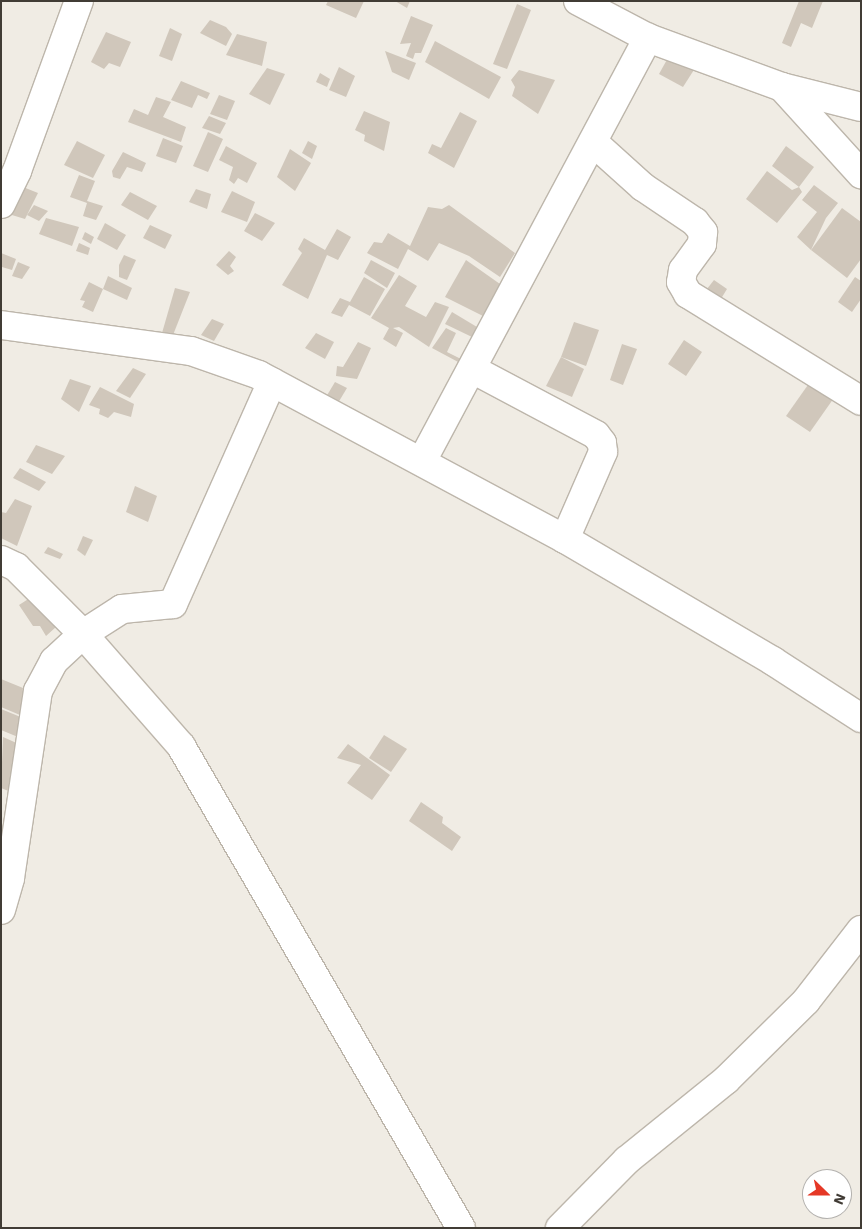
<!DOCTYPE html>
<style>
body{margin:0}
#map{position:relative;width:862px;height:1229px;overflow:hidden;background:#f0ece4;font-family:"Work Sans",sans-serif}
div>[style]{position:absolute}
.building>*{inset:0;background:#d0c7bb}
.roads{filter:drop-shadow(1px 0 #bdb6ab) drop-shadow(-1px 0 #bdb6ab) drop-shadow(0 1px #bdb6ab) drop-shadow(0 -1px #bdb6ab)}
.minor>*{height:28px;margin:-14px;padding:0 14px;transform-origin:14px;border-radius:14px;background:#fff}
span{translate:-50% -50%;white-space:nowrap;text-align:center;line-height:1.15;-webkit-text-stroke:4px #fff;paint-order:stroke}
.frame{position:absolute;inset:0;border:2px solid #413c35;pointer-events:none}
.north{position:absolute;left:802px;top:1169px;width:50px;height:50px;box-sizing:border-box;background:#fff;border:1px solid #b3b1ae;border-radius:50%;rotate:112deg;font-size:14px;font-weight:700;line-height:20px;text-align:center;color:#413c35}
.north::after{content:'';display:block;margin:auto;width:18px;height:22px;background:#e53826;clip-path:polygon(50% 0,100% 100%,50% 72%,0 100%)}
</style>
<div id="map">
<div class="building">
<div style="clip-path:polygon(328px 1px,364px 1px,356px 18px,326px 5px)"></div>
<div style="clip-path:polygon(395px 1px,410px 1px,407px 8px)"></div>
<div style="clip-path:polygon(799px 1px,823px 1px,812px 28px,801px 23px,791px 47px,782px 43px)"></div>
<div style="clip-path:polygon(517px 4px,531px 10px,507px 69px,493px 64px)"></div>
<div style="clip-path:polygon(411px 16px,433px 25px,421px 53px,415px 53px,413px 59px,406px 56px,411px 43px,400px 44px)"></div>
<div style="clip-path:polygon(210px 20px,226px 27px,232px 34px,226px 46px,200px 33px)"></div>
<div style="clip-path:polygon(170px 28px,182px 34px,172px 61px,159px 56px)"></div>
<div style="clip-path:polygon(106px 32px,131px 42px,120px 67px,109px 63px,104px 69px,91px 62px)"></div>
<div style="clip-path:polygon(237px 34px,267px 42px,262px 66px,226px 55px)"></div>
<div style="clip-path:polygon(435px 41px,501px 77px,489px 99px,425px 62px)"></div>
<div style="clip-path:polygon(674px 47px,699px 62px,683px 87px,659px 74px)"></div>
<div style="clip-path:polygon(385px 51px,416px 63px,409px 80px,392px 72px)"></div>
<div style="clip-path:polygon(339px 67px,355px 76px,346px 97px,329px 90px)"></div>
<div style="clip-path:polygon(267px 68px,285px 74px,270px 105px,249px 94px)"></div>
<div style="clip-path:polygon(519px 70px,555px 80px,538px 114px,512px 96px,515px 87px,511px 80px)"></div>
<div style="clip-path:polygon(320px 73px,330px 79px,327px 87px,316px 82px)"></div>
<div style="clip-path:polygon(181px 81px,210px 93px,207px 99px,198px 95px,192px 108px,171px 100px)"></div>
<div style="clip-path:polygon(219px 95px,235px 101px,227px 120px,210px 114px)"></div>
<div style="clip-path:polygon(156px 97px,171px 102px,163px 117px,186px 127px,181px 142px,128px 122px,134px 109px,148px 115px)"></div>
<div style="clip-path:polygon(364px 111px,390px 122px,384px 151px,364px 141px,365px 135px,355px 130px)"></div>
<div style="clip-path:polygon(460px 112px,477px 121px,454px 168px,428px 153px,432px 144px,441px 148px)"></div>
<div style="clip-path:polygon(209px 116px,226px 123px,220px 134px,202px 128px)"></div>
<div style="clip-path:polygon(208px 132px,223px 139px,208px 172px,193px 166px)"></div>
<div style="clip-path:polygon(163px 138px,183px 146px,176px 163px,156px 156px)"></div>
<div style="clip-path:polygon(77px 141px,105px 155px,93px 178px,64px 165px)"></div>
<div style="clip-path:polygon(308px 141px,317px 146px,312px 159px,302px 153px)"></div>
<div style="clip-path:polygon(226px 146px,257px 163px,247px 183px,238px 178px,234px 184px,229px 180px,233px 167px,219px 160px)"></div>
<div style="clip-path:polygon(786px 146px,814px 167px,799px 187px,802px 192px,777px 223px,746px 199px,767px 171px,792px 190px,799px 187px,772px 166px)"></div>
<div style="clip-path:polygon(290px 149px,311px 163px,295px 191px,277px 177px)"></div>
<div style="clip-path:polygon(123px 152px,146px 163px,142px 172px,127px 167px,120px 179px,113px 177px,112px 171px)"></div>
<div style="clip-path:polygon(79px 175px,95px 181px,87px 201px,103px 206px,96px 220px,83px 216px,87px 203px,70px 197px)"></div>
<div style="clip-path:polygon(18px 185px,38px 193px,25px 219px,2px 212px)"></div>
<div style="clip-path:polygon(814px 185px,838px 203px,826px 218px,811px 250px,797px 237px,817px 212px,802px 200px)"></div>
<div style="clip-path:polygon(196px 189px,211px 194px,207px 209px,189px 202px)"></div>
<div style="clip-path:polygon(232px 191px,255px 202px,247px 222px,221px 212px)"></div>
<div style="clip-path:polygon(130px 192px,157px 206px,148px 220px,121px 205px)"></div>
<div style="clip-path:polygon(34px 205px,48px 211px,39px 221px,27px 215px)"></div>
<div style="clip-path:polygon(449px 205px,515px 253px,500px 277px,469px 256px,439px 243px,428px 261px,408px 249px,398px 269px,367px 253px,374px 242px,382px 243px,388px 233px,410px 246px,428px 207px,442px 209px)"></div>
<div style="clip-path:polygon(842px 208px,861px 222px,861px 259px,847px 278px,811px 250px)"></div>
<div style="clip-path:polygon(255px 213px,275px 223px,262px 241px,244px 231px)"></div>
<div style="clip-path:polygon(46px 218px,79px 227px,72px 246px,39px 234px)"></div>
<div style="clip-path:polygon(105px 223px,126px 235px,117px 250px,97px 239px)"></div>
<div style="clip-path:polygon(150px 225px,172px 235px,165px 249px,143px 238px)"></div>
<div style="clip-path:polygon(337px 229px,351px 237px,338px 260px,327px 255px,308px 299px,282px 285px,302px 253px,298px 249px,304px 238px,325px 250px)"></div>
<div style="clip-path:polygon(85px 232px,94px 237px,91px 244px,82px 239px)"></div>
<div style="clip-path:polygon(79px 243px,90px 248px,88px 255px,76px 251px)"></div>
<div style="clip-path:polygon(229px 251px,236px 257px,230px 266px,234px 271px,228px 275px,216px 265px)"></div>
<div style="clip-path:polygon(1px 253px,16px 259px,12px 270px,2px 267px)"></div>
<div style="clip-path:polygon(124px 255px,136px 260px,127px 280px,119px 277px,119px 265px)"></div>
<div style="clip-path:polygon(371px 260px,395px 273px,387px 288px,364px 273px)"></div>
<div style="clip-path:polygon(466px 260px,500px 284px,483px 316px,445px 297px)"></div>
<div style="clip-path:polygon(18px 262px,30px 267px,22px 279px,12px 276px)"></div>
<div style="clip-path:polygon(399px 275px,417px 286px,405px 306px,426px 317px,435px 302px,449px 307px,429px 347px,399px 327px,393px 328px,403px 333px,396px 347px,383px 339px,389px 328px,371px 318px)"></div>
<div style="clip-path:polygon(108px 276px,132px 288px,127px 300px,103px 289px)"></div>
<div style="clip-path:polygon(364px 277px,385px 289px,370px 316px,349px 305px,342px 317px,331px 313px,340px 298px,350px 302px)"></div>
<div style="clip-path:polygon(855px 277px,861px 281px,861px 299px,852px 312px,838px 302px)"></div>
<div style="clip-path:polygon(714px 280px,727px 289px,719px 302px,703px 294px)"></div>
<div style="clip-path:polygon(89px 282px,103px 289px,93px 312px,82px 307px,85px 301px,80px 300px)"></div>
<div style="clip-path:polygon(175px 288px,190px 292px,173px 335px,162px 333px)"></div>
<div style="clip-path:polygon(452px 312px,477px 327px,472px 337px,445px 324px)"></div>
<div style="clip-path:polygon(212px 319px,224px 324px,214px 341px,201px 335px)"></div>
<div style="clip-path:polygon(574px 322px,599px 330px,586px 366px,561px 357px)"></div>
<div style="clip-path:polygon(446px 328px,456px 333px,447px 352px,461px 359px,460px 363px,432px 348px)"></div>
<div style="clip-path:polygon(316px 333px,334px 342px,325px 359px,305px 348px)"></div>
<div style="clip-path:polygon(684px 340px,702px 352px,686px 376px,668px 364px)"></div>
<div style="clip-path:polygon(358px 342px,371px 348px,357px 379px,336px 376px,337px 366px,343px 367px)"></div>
<div style="clip-path:polygon(622px 344px,637px 349px,623px 385px,610px 380px)"></div>
<div style="clip-path:polygon(561px 357px,584px 369px,572px 397px,546px 386px)"></div>
<div style="clip-path:polygon(133px 368px,146px 374px,130px 398px,116px 391px)"></div>
<div style="clip-path:polygon(70px 379px,91px 386px,79px 412px,61px 399px)"></div>
<div style="clip-path:polygon(335px 382px,347px 388px,338px 403px,326px 397px)"></div>
<div style="clip-path:polygon(810px 382px,843px 385px,810px 432px,786px 416px)"></div>
<div style="clip-path:polygon(100px 387px,134px 404px,131px 417px,114px 412px,108px 418px,99px 414px,100px 409px,89px 405px)"></div>
<div style="clip-path:polygon(36px 445px,65px 456px,52px 474px,26px 462px)"></div>
<div style="clip-path:polygon(20px 468px,46px 482px,39px 491px,13px 478px)"></div>
<div style="clip-path:polygon(135px 486px,157px 496px,148px 522px,126px 512px)"></div>
<div style="clip-path:polygon(15px 499px,32px 506px,17px 546px,1px 538px,1px 512px,6px 513px)"></div>
<div style="clip-path:polygon(83px 536px,93px 540px,85px 556px,77px 550px)"></div>
<div style="clip-path:polygon(48px 547px,63px 554px,60px 559px,44px 553px)"></div>
<div style="clip-path:polygon(33px 596px,56px 627px,46px 636px,40px 626px,33px 626px,19px 605px)"></div>
<div style="clip-path:polygon(1px 679px,23px 688px,20px 715px,1px 707px)"></div>
<div style="clip-path:polygon(1px 709px,23px 718px,18px 737px,1px 730px)"></div>
<div style="clip-path:polygon(384px 735px,407px 749px,391px 772px,369px 758px)"></div>
<div style="clip-path:polygon(3px 737px,21px 745px,11px 792px,1px 788px)"></div>
<div style="clip-path:polygon(348px 744px,390px 775px,372px 800px,347px 783px,361px 765px,337px 758px)"></div>
<div style="clip-path:polygon(421px 802px,443px 817px,442px 823px,461px 837px,452px 851px,409px 821px)"></div>
</div>
<div class="roads">
<div class="minor">
<div style="left:578px;top:1px;width:79px;rotate:27.9deg"></div>
<div style="left:648px;top:38px;width:143px;rotate:20.1deg"></div>
<div style="left:782px;top:87px;width:118px;rotate:47.8deg"></div>
<div style="left:782px;top:87px;width:81px;rotate:14.2deg"></div>
<div style="left:593px;top:142px;width:67px;rotate:42deg"></div>
<div style="left:643px;top:187px;width:63px;rotate:33.9deg"></div>
<div style="left:695px;top:222px;width:13px;rotate:51deg"></div>
<div style="left:703px;top:232px;width:12px;rotate:95deg"></div>
<div style="left:702px;top:244px;width:32px;rotate:126deg"></div>
<div style="left:683px;top:270px;width:12px;rotate:99deg"></div>
<div style="left:681px;top:282px;width:14px;rotate:60deg"></div>
<div style="left:688px;top:294px;width:203px;rotate:31.7deg"></div>
<div style="left:1px;top:204px;width:37px;rotate:-64deg"></div>
<div style="left:17px;top:171px;width:181px;rotate:-70deg"></div>
<div style="left:1px;top:325px;width:192px;rotate:7.8deg"></div>
<div style="left:191px;top:351px;width:72px;rotate:19.4deg"></div>
<div style="left:259px;top:375px;width:347px;rotate:28.2deg"></div>
<div style="left:565px;top:539px;width:241px;rotate:30.4deg"></div>
<div style="left:773px;top:661px;width:105px;rotate:32.9deg"></div>
<div style="left:472px;top:369px;width:140px;rotate:28deg"></div>
<div style="left:596px;top:435px;width:10px;rotate:53deg"></div>
<div style="left:602px;top:443px;width:9px;rotate:84deg"></div>
<div style="left:603px;top:452px;width:95px;rotate:113.6deg"></div>
<div style="left:422px;top:461px;width:480px;rotate:-61.9deg"></div>
<div style="left:1px;top:560px;width:17px;rotate:25deg"></div>
<div style="left:16px;top:567px;width:95px;rotate:45deg"></div>
<div style="left:83px;top:634px;width:149px;rotate:48.8deg"></div>
<div style="left:181px;top:746px;width:557px;rotate:59.85deg"></div>
<div style="left:1px;top:910px;width:33px;rotate:-74deg"></div>
<div style="left:10px;top:878px;width:189px;rotate:-81.5deg"></div>
<div style="left:38px;top:691px;width:34px;rotate:-62deg"></div>
<div style="left:54px;top:661px;width:40px;rotate:-43deg"></div>
<div style="left:83px;top:634px;width:46px;rotate:-32.7deg"></div>
<div style="left:122px;top:609px;width:51px;rotate:-5.6deg"></div>
<div style="left:173px;top:604px;width:243px;rotate:-66deg"></div>
<div style="left:560px;top:1228px;width:95px;rotate:-45.4deg"></div>
<div style="left:627px;top:1160px;width:127px;rotate:-38.9deg"></div>
<div style="left:726px;top:1080px;width:112px;rotate:-44.6deg"></div>
<div style="left:806px;top:1001px;width:90px;rotate:-52.2deg"></div>
</div>
</div>
<div class="frame"></div>
<div class="north">N</div>
</div>
